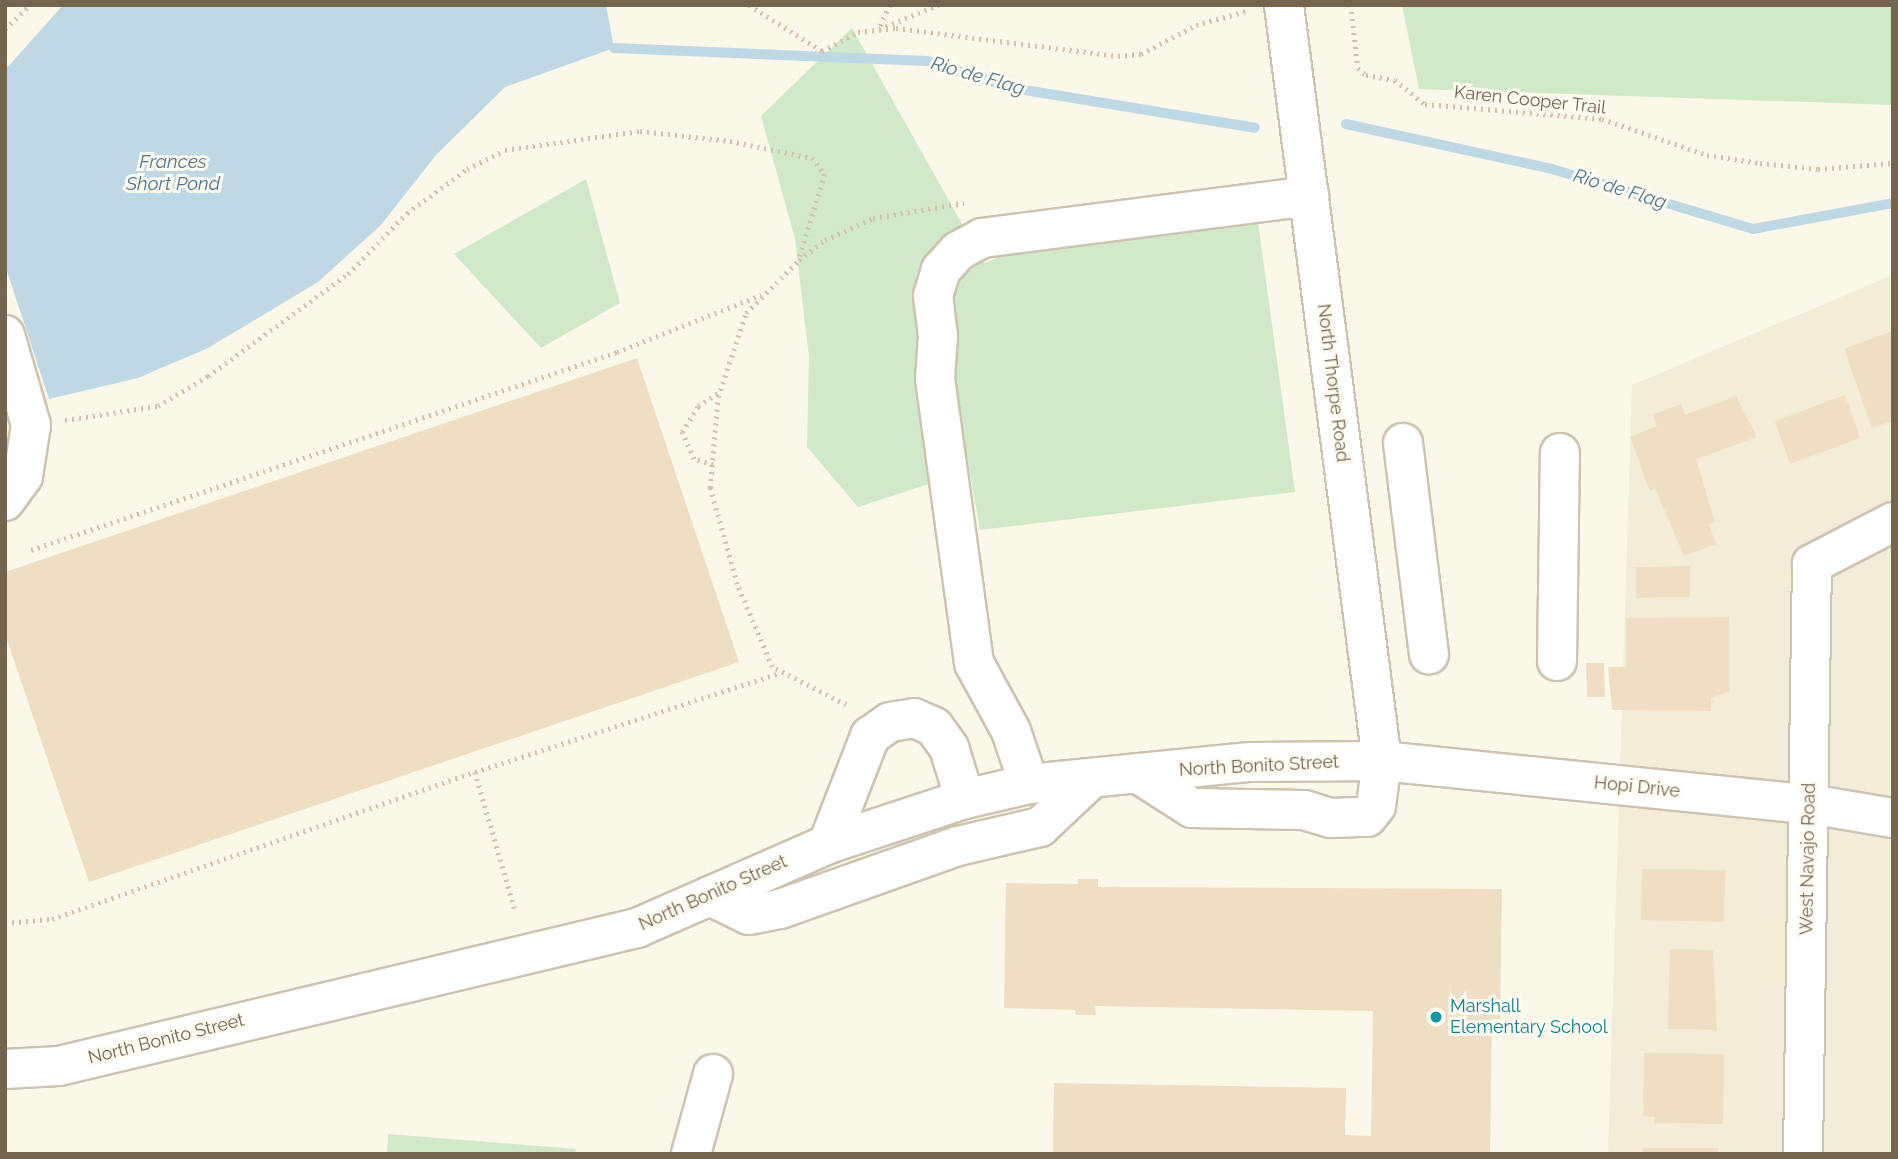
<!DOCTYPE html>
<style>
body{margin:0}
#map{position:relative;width:1898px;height:1159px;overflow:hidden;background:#fbf8ea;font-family:Raleway,sans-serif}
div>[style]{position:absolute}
.residential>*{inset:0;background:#f3ecd9}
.green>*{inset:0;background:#cfe9c9}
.water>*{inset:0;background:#bfd8e5}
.stream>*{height:10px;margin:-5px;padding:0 5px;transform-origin:5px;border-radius:5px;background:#bfd8e5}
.building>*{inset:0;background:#efdec3}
.path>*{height:4.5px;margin-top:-2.25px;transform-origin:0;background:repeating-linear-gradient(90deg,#d5c2a6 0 2px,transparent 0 7px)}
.roads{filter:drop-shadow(2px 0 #cdc3b0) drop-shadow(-2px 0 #cdc3b0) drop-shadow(0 2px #cdc3b0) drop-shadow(0 -2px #cdc3b0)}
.minor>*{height:38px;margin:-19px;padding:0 19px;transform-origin:19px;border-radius:19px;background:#fff}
.dots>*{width:19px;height:19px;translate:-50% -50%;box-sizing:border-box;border:4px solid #fefcf1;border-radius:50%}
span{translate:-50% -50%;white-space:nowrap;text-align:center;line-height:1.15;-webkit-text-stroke:6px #fefcf1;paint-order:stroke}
.street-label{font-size:18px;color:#75644e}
.culture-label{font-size:18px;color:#0d838f}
.left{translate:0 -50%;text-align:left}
.water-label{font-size:19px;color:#4c768e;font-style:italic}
.frame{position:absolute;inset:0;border:7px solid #75644e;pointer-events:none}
</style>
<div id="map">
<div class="residential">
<div style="clip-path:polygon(1893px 275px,1893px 1154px,1608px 1154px,1632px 385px)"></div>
</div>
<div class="green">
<div style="clip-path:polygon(1402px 5px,1893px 5px,1893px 105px,1419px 89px)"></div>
<div style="clip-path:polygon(852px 28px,984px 263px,1007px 254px,1258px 222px,1295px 492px,980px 530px,965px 446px,932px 483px,858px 507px,807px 447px,809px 357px,795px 239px,761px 116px)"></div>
<div style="clip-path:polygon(586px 179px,620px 303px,541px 348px,454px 254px)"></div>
<div style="clip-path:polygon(388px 1134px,576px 1149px,575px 1154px,387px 1154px)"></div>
</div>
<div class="water">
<div style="clip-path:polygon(63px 5px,606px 5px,614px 48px,505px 87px,436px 155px,381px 225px,318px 282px,208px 348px,138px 378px,49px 399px,5px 265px,5px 70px)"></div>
</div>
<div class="stream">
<div style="left:614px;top:48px;width:313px;rotate:2.4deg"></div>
<div style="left:927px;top:61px;width:89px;rotate:17.6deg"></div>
<div style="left:1012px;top:88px;width:246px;rotate:9.3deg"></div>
<div style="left:1346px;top:124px;width:211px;rotate:12.3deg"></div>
<div style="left:1552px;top:169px;width:210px;rotate:16.6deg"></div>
<div style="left:1753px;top:229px;width:142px;rotate:-10.5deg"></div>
</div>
<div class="building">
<div style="clip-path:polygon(1893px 331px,1893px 421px,1872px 428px,1844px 349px)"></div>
<div style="clip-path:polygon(637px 358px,739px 662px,89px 882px,5px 634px,5px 572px)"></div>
<div style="clip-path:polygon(1845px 395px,1860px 438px,1790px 464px,1775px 421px)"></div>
<div style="clip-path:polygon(1736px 396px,1757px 437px,1696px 459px,1715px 522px,1709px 524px,1716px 544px,1684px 556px,1655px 488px,1650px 491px,1630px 437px,1657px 426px,1653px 415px,1681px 404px,1685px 415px)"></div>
<div style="clip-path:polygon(1690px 566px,1690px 597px,1636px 598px,1636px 567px)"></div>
<div style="clip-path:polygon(1729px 617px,1729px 691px,1711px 698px,1711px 711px,1612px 710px,1608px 667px,1626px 667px,1626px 618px)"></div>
<div style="clip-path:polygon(1586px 663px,1604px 663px,1605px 697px,1587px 697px)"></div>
<div style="clip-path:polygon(1642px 869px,1725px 870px,1724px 922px,1641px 920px)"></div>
<div style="clip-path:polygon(1078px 879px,1098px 879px,1098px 887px,1502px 889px,1500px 1019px,1492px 1019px,1490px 1154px,1053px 1154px,1054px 1083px,1346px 1088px,1345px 1135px,1371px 1136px,1373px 1011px,1095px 1006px,1096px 1015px,1076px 1015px,1075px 1010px,1004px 1008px,1006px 883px,1078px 884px)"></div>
<div style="clip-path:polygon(1670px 949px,1713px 950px,1717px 1030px,1668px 1029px)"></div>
<div style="clip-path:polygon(1644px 1053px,1724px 1054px,1723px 1124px,1655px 1123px,1655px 1117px,1643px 1116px)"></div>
<div style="clip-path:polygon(1643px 1148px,1718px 1148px,1718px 1154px,1643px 1154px)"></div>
</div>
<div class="path">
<div style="left:749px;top:5px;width:86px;rotate:32.2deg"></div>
<div style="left:822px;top:51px;width:41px;rotate:-27.8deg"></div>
<div style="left:858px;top:32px;width:38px;rotate:-6deg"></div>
<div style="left:896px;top:28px;width:224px;rotate:7.2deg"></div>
<div style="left:1118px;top:56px;width:23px;rotate:-5deg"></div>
<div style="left:1141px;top:54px;width:62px;rotate:-27.8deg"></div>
<div style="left:1196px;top:25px;width:53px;rotate:-15.4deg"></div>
<div style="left:890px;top:5px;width:26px;rotate:115deg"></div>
<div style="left:879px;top:29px;width:64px;rotate:-22.1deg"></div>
<div style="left:1351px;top:5px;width:63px;rotate:83.7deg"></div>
<div style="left:1358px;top:68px;width:11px;rotate:41deg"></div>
<div style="left:1366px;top:75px;width:29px;rotate:10deg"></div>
<div style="left:1395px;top:80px;width:38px;rotate:39deg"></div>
<div style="left:1425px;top:104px;width:178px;rotate:4.8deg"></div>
<div style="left:1602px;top:119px;width:111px;rotate:18.9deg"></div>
<div style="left:1707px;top:155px;width:54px;rotate:8.6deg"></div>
<div style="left:1760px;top:163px;width:58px;rotate:5.9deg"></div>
<div style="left:1818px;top:169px;width:75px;rotate:-4.6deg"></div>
<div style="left:5px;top:29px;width:35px;rotate:-44deg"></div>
<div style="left:65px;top:420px;width:94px;rotate:-8.6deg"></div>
<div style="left:158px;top:406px;width:58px;rotate:-31deg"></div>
<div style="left:208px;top:376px;width:173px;rotate:-36.1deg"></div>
<div style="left:348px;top:274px;width:85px;rotate:-46deg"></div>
<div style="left:407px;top:213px;width:74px;rotate:-36.3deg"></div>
<div style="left:467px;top:169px;width:42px;rotate:-26.6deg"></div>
<div style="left:505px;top:150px;width:136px;rotate:-8deg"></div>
<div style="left:640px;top:131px;width:91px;rotate:6.3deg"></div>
<div style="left:730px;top:141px;width:84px;rotate:11.7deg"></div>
<div style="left:812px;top:158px;width:21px;rotate:51deg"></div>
<div style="left:825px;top:174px;width:89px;rotate:107deg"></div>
<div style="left:713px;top:465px;width:20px;rotate:-162deg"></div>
<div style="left:694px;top:459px;width:30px;rotate:-114deg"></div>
<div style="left:682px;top:432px;width:31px;rotate:-58deg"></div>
<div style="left:698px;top:406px;width:25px;rotate:-32deg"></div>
<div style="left:31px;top:550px;width:619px;rotate:-18.67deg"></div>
<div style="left:617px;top:352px;width:155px;rotate:-21.6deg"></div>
<div style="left:846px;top:705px;width:83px;rotate:-152.8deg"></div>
<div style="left:772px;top:667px;width:90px;rotate:-112.9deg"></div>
<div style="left:737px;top:584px;width:100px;rotate:-105.7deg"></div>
<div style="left:710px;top:488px;width:91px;rotate:-85deg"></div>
<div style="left:718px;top:397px;width:89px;rotate:-71.6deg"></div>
<div style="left:746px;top:313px;width:75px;rotate:-45deg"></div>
<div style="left:799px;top:260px;width:33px;rotate:-38deg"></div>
<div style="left:825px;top:240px;width:53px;rotate:-24.6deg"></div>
<div style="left:873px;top:218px;width:92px;rotate:-9.4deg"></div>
<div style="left:475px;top:772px;width:144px;rotate:73.8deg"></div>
<div style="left:5px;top:923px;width:47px;rotate:-4.9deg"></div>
<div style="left:52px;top:919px;width:448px;rotate:-19.2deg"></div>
<div style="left:475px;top:772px;width:321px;rotate:-18deg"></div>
</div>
<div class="roads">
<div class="minor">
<div style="left:5px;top:335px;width:94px;rotate:73.9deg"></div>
<div style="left:31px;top:425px;width:52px;rotate:98.9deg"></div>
<div style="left:23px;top:476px;width:31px;rotate:126deg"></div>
<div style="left:1403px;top:443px;width:213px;rotate:83deg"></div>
<div style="left:1557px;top:661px;width:208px;rotate:-89.2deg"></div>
<div style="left:1137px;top:773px;width:65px;rotate:32.5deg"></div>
<div style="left:1192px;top:808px;width:112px;rotate:1deg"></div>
<div style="left:1304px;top:810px;width:28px;rotate:17deg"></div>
<div style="left:1331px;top:818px;width:36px;rotate:-2deg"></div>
<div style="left:1367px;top:817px;width:14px;rotate:-51deg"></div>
<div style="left:1376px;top:806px;width:45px;rotate:-82.4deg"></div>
<div style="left:1382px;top:761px;width:762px;rotate:-97.39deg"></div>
<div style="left:1029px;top:784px;width:56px;rotate:-108.8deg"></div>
<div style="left:1011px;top:731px;width:77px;rotate:-118.6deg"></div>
<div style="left:974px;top:663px;width:287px;rotate:-97.8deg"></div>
<div style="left:935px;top:379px;width:43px;rotate:-86deg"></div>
<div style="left:938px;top:336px;width:40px;rotate:-97.1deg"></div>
<div style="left:933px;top:296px;width:27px;rotate:-73deg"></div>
<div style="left:941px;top:270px;width:25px;rotate:-48deg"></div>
<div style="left:958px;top:251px;width:27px;rotate:-28deg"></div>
<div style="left:982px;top:238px;width:330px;rotate:-7.3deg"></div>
<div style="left:828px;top:844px;width:116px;rotate:-68.7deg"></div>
<div style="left:870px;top:736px;width:24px;rotate:-35deg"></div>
<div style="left:890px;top:722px;width:24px;rotate:-9deg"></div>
<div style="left:914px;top:718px;width:22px;rotate:24deg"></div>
<div style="left:934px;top:727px;width:26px;rotate:54deg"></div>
<div style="left:949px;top:748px;width:53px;rotate:72.6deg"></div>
<div style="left:710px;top:896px;width:43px;rotate:26deg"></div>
<div style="left:749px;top:915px;width:32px;rotate:-11deg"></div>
<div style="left:780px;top:909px;width:189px;rotate:-19.5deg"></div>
<div style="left:958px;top:846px;width:84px;rotate:-13deg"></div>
<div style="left:1040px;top:827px;width:71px;rotate:-43.3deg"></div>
<div style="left:5px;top:1069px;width:54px;rotate:-3.2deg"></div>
<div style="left:59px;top:1066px;width:594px;rotate:-13.43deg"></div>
<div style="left:637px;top:928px;width:209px;rotate:-23.7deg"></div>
<div style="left:828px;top:844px;width:144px;rotate:-18.2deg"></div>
<div style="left:965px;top:799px;width:66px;rotate:-13.2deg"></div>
<div style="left:1029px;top:784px;width:222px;rotate:-5.7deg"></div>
<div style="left:1250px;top:762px;width:132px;rotate:-0.4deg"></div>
<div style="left:1382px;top:761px;width:429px;rotate:5.8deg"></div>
<div style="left:1809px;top:804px;width:85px;rotate:9.5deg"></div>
<div style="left:691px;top:1154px;width:83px;rotate:-74.6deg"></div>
<div style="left:1803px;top:1154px;width:590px;rotate:-89.13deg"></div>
<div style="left:1812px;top:564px;width:91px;rotate:-27.4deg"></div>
</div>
</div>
<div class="dots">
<div style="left:1436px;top:1017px;background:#0f9aa8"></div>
</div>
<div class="street-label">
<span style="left:1530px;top:100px;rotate:6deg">Karen Cooper Trail</span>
<span style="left:1333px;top:383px;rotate:83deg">North Thorpe Road</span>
<span style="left:1259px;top:766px;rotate:-3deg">North Bonito Street</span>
<span style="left:1637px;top:787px;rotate:6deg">Hopi Drive</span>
<span style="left:1808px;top:859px;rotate:-89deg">West Navajo Road</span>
<span style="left:713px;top:893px;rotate:-24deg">North Bonito Street</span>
<span style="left:166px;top:1039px;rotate:-14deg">North Bonito Street</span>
</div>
<div class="culture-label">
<span class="left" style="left:1450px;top:1017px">Marshall<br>Elementary School</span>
</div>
<div class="water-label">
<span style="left:978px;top:76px;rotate:16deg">Rio de Flag</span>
<span style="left:173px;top:173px">Frances<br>Short Pond</span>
<span style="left:1620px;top:189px;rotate:17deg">Rio de Flag</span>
</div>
<div class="frame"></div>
</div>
